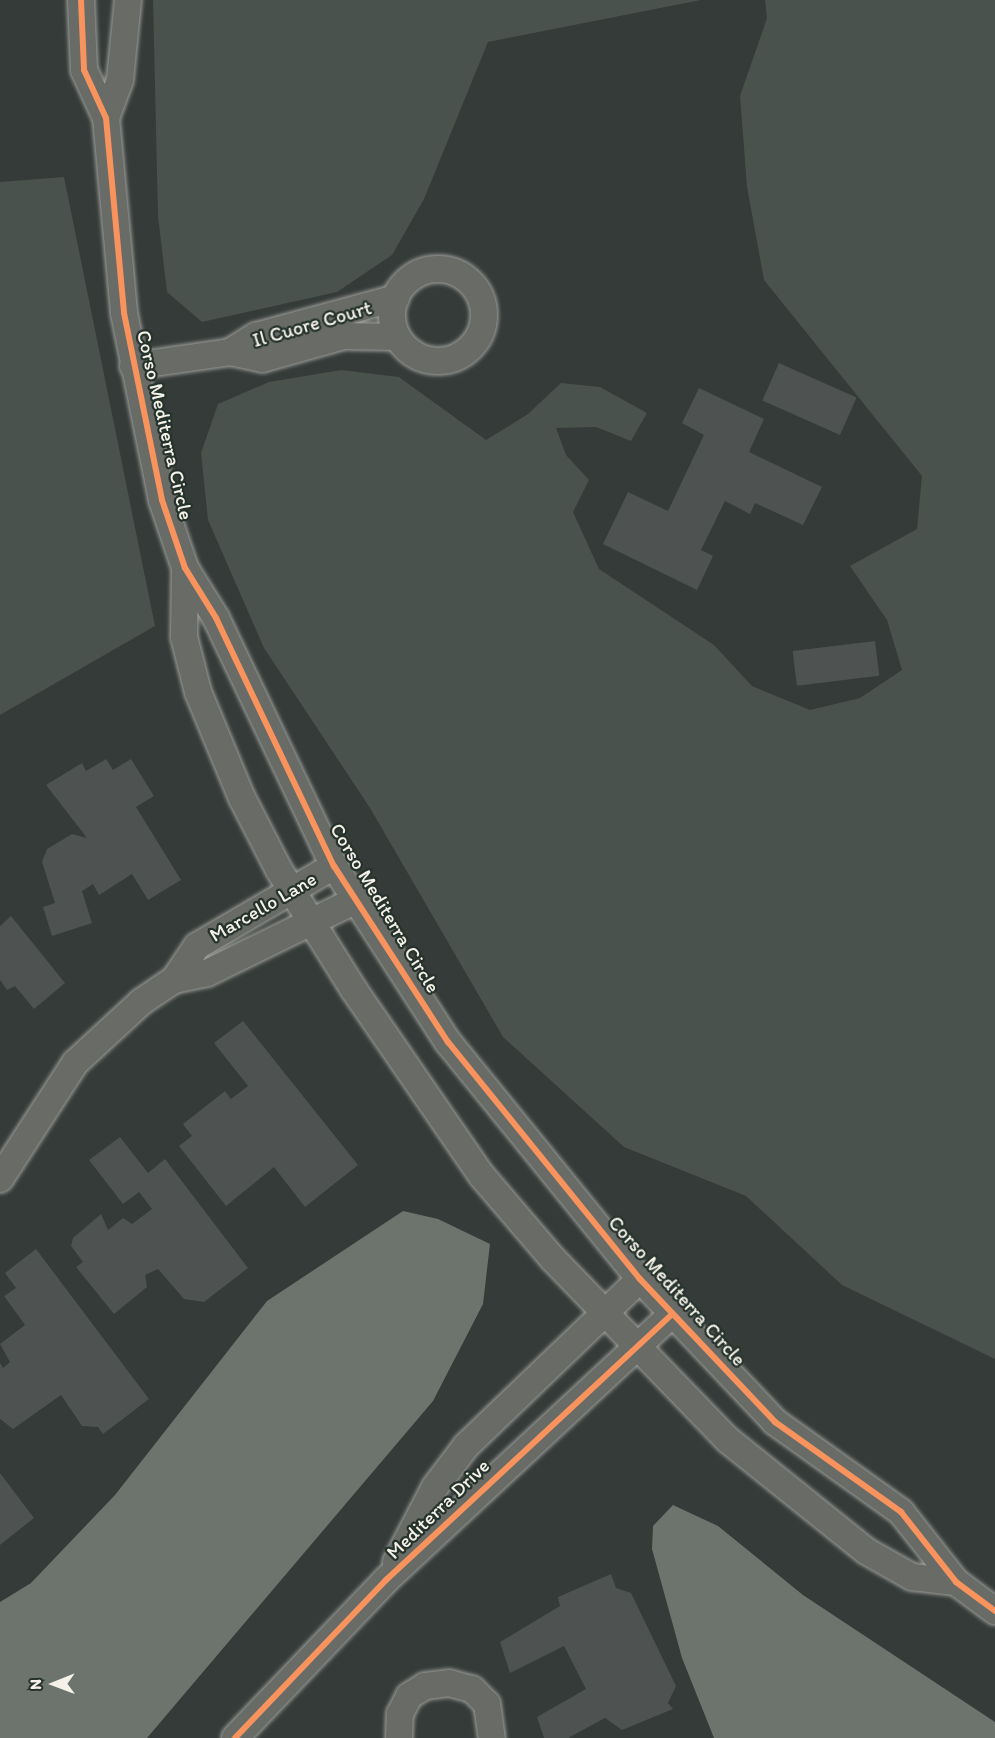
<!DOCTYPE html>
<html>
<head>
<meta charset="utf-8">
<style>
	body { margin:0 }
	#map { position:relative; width:995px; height:1738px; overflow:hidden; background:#353b38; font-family:Itim,sans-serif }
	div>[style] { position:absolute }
	.green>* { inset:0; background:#49524c }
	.water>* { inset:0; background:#6d736d }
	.building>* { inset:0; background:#4e5250; transform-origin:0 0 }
	.roads { filter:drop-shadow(0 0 2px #9c9e9b) drop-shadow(0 0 2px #9c9e9b) }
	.minor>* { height:26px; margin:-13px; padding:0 13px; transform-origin:13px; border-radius:13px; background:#686b66 }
	.minor>.ring { margin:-13px; padding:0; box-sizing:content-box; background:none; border:26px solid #686b66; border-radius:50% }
	.cycleway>* { height:6px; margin:-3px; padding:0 3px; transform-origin:3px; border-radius:3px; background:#f8935d }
	span { translate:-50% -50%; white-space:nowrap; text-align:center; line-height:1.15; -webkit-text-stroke:4.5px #26332d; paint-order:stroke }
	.street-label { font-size:20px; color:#f4f1e8 }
	.north { position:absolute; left:24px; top:1654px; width:60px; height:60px; -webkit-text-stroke:4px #26332d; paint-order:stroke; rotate:269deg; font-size:16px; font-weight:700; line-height:24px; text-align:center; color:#f4f1e8 }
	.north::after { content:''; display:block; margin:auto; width:21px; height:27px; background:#f4f1e8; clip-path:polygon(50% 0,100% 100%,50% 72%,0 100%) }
</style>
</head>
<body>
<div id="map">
	<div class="green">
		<i style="clip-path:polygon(153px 0,701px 0,488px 42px,424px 199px,392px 255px,337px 292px,202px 322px,167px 292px,158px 216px)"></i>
		<i style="clip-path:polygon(765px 0,995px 0,995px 1359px,842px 1285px,746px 1196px,624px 1147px,503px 1037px,370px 808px,264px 648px,208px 520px,201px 453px,218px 404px,269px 382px,341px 370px,399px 377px,486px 440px,528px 414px,561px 383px,600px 387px,647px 413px,631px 441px,596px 427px,556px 428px,566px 455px,589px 480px,573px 512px,599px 569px,714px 645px,752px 686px,810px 710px,860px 698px,902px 670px,887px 620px,850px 566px,917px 529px,922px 476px,764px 280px,747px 187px,740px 96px,767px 18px)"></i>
		<i style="clip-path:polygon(64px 177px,155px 626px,0 715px,0 182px)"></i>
	</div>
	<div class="water">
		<i style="clip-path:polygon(403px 1211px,438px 1219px,490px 1244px,483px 1304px,433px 1401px,147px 1738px,0 1738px,0 1602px,31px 1583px,115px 1495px,267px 1301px)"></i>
		<i style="clip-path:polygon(673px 1505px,718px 1526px,803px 1595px,995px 1722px,995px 1738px,714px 1738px,682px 1658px,652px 1549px,653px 1526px)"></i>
	</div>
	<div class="building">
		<i style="left:779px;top:363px;width:85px;height:41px;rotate:24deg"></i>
		<i style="clip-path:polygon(699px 388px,764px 419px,749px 452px,822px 487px,803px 525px,755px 503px,750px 514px,725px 501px,701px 550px,713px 556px,697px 590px,603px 544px,628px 492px,668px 511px,704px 435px,682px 423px)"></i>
		<i style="left:875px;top:641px;width:35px;height:83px;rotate:83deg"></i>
		<i style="clip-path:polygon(106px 759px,113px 770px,131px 759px,154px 796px,136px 807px,181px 880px,148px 900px,132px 874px,99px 895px,93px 884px,82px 891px,92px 923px,52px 936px,43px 907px,55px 903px,42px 862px,47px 849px,72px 834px,87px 838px,46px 785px,82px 763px,86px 771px)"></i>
		<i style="clip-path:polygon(11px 916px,65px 983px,34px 1009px,15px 986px,7px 990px,0 980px,0 926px)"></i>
		<i style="clip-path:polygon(243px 1021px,358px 1165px,305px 1207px,274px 1167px,226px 1206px,179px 1146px,192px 1136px,183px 1124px,225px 1091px,231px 1099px,248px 1086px,214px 1043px)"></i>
		<i style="clip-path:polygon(120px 1137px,148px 1173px,165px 1159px,248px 1268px,204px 1302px,184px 1299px,158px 1269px,145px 1275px,147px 1287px,114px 1314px,76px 1267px,83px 1262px,71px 1246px,73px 1238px,101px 1214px,108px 1230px,123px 1218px,132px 1224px,152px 1209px,139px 1192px,123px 1204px,89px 1160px)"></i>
		<i style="clip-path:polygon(36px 1249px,149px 1399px,103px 1434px,98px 1427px,82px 1426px,61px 1395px,13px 1429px,0 1419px,0 1363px,3px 1368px,10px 1362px,0 1344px,25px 1325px,4px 1296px,16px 1288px,5px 1273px)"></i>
		<i style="clip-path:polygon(0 1473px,34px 1518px,0 1545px)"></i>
		<i style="clip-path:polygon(611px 1574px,616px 1588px,631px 1593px,676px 1686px,668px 1703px,673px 1709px,622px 1730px,605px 1718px,568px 1738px,544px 1738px,537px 1717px,586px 1689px,564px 1646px,510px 1673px,500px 1642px,560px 1606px,558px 1597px)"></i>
	</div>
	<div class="roads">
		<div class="minor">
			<i style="left:81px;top:0;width:70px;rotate:87.5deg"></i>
			<i style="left:84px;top:70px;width:53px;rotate:65.4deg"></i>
			<i style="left:106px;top:118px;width:196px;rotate:84.7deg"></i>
			<i style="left:124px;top:313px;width:191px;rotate:78.5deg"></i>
			<i style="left:162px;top:500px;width:72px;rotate:71.3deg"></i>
			<i style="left:185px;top:568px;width:59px;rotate:58.2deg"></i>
			<i style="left:216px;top:618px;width:275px;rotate:64.6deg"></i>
			<i style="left:334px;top:866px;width:210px;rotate:57.1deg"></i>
			<i style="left:448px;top:1042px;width:305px;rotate:51deg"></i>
			<i style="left:640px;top:1279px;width:197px;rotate:46.6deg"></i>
			<i style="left:775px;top:1422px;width:155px;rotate:35.5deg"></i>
			<i style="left:901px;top:1512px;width:89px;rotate:51.8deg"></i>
			<i style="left:956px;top:1582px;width:49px;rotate:36.6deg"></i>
			<i style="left:106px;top:118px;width:40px;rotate:-69.8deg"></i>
			<i style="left:120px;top:80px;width:80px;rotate:-84.3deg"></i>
			<i class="ring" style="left:392px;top:269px;width:66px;height:66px"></i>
			<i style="left:230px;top:352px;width:31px;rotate:-32deg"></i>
			<i style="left:256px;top:336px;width:145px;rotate:-15.2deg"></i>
			<i style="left:133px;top:366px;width:98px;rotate:-8.2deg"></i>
			<i style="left:230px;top:352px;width:33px;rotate:12deg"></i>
			<i style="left:262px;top:359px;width:85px;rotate:-15.7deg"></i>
			<i style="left:344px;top:336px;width:53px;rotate:1.1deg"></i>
			<i style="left:185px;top:568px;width:69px;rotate:90.8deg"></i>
			<i style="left:184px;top:637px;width:57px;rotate:75.7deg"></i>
			<i style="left:198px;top:692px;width:115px;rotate:67.5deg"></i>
			<i style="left:242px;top:798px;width:81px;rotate:62.8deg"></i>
			<i style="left:279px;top:870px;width:142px;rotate:58deg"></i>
			<i style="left:354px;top:990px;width:226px;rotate:55.5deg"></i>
			<i style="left:482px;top:1176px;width:109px;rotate:49.5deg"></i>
			<i style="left:553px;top:1259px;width:252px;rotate:46deg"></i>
			<i style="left:728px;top:1440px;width:177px;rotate:38.8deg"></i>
			<i style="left:866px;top:1551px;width:53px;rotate:29.5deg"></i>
			<i style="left:912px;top:1577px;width:44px;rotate:6.5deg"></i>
			<i style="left:174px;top:980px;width:41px;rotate:-55.9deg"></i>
			<i style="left:197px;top:946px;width:159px;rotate:-30.3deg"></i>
			<i style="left:0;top:1179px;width:138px;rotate:-57.1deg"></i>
			<i style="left:75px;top:1063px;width:90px;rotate:-42.7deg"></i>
			<i style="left:141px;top:1002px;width:40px;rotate:-34deg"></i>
			<i style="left:174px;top:980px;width:34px;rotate:-12deg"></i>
			<i style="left:207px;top:973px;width:166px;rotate:-26.1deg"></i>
			<i style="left:396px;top:1562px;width:85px;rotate:-62.5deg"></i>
			<i style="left:435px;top:1487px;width:51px;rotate:-52.9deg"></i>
			<i style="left:466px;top:1446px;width:241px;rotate:-43.8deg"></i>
			<i style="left:235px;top:1738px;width:219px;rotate:-46.3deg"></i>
			<i style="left:386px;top:1580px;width:391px;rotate:-42.9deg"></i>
			<i style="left:399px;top:1738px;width:24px;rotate:-88deg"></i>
			<i style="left:400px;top:1714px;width:20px;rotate:-63deg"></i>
			<i style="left:409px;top:1696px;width:19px;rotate:-32deg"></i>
			<i style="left:425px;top:1686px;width:24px;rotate:-7deg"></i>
			<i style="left:449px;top:1683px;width:24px;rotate:15deg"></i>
			<i style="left:472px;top:1689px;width:21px;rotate:45deg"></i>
			<i style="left:487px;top:1704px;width:34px;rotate:82deg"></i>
		</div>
	</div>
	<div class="cycleway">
		<i style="left:81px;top:0;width:70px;rotate:87.5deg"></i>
		<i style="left:84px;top:70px;width:53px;rotate:65.4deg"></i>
		<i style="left:106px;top:118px;width:196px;rotate:84.7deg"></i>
		<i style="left:124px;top:313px;width:191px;rotate:78.5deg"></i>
		<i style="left:162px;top:500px;width:72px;rotate:71.3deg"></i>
		<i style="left:185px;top:568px;width:59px;rotate:58.2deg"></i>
		<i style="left:216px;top:618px;width:275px;rotate:64.6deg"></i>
		<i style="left:334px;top:866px;width:210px;rotate:57.1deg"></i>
		<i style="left:448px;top:1042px;width:305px;rotate:51deg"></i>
		<i style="left:640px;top:1279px;width:197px;rotate:46.6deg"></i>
		<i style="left:775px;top:1422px;width:155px;rotate:35.5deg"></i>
		<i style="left:901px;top:1512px;width:89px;rotate:51.8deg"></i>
		<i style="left:956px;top:1582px;width:49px;rotate:36.6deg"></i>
		<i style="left:235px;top:1738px;width:219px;rotate:-46.3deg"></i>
		<i style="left:386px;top:1580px;width:391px;rotate:-42.9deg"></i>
	</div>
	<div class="street-label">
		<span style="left:312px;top:324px;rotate:-16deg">Il Cuore Court</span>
		<span style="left:165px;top:425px;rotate:77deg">Corso Mediterra Circle</span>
		<span style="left:263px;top:907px;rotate:-30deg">Marcello Lane</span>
		<span style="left:385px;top:908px;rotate:59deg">Corso Mediterra Circle</span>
		<span style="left:677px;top:1291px;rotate:48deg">Corso Mediterra Circle</span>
		<span style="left:438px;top:1509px;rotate:-44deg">Mediterra Drive</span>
	</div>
	<div class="north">N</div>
</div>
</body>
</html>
